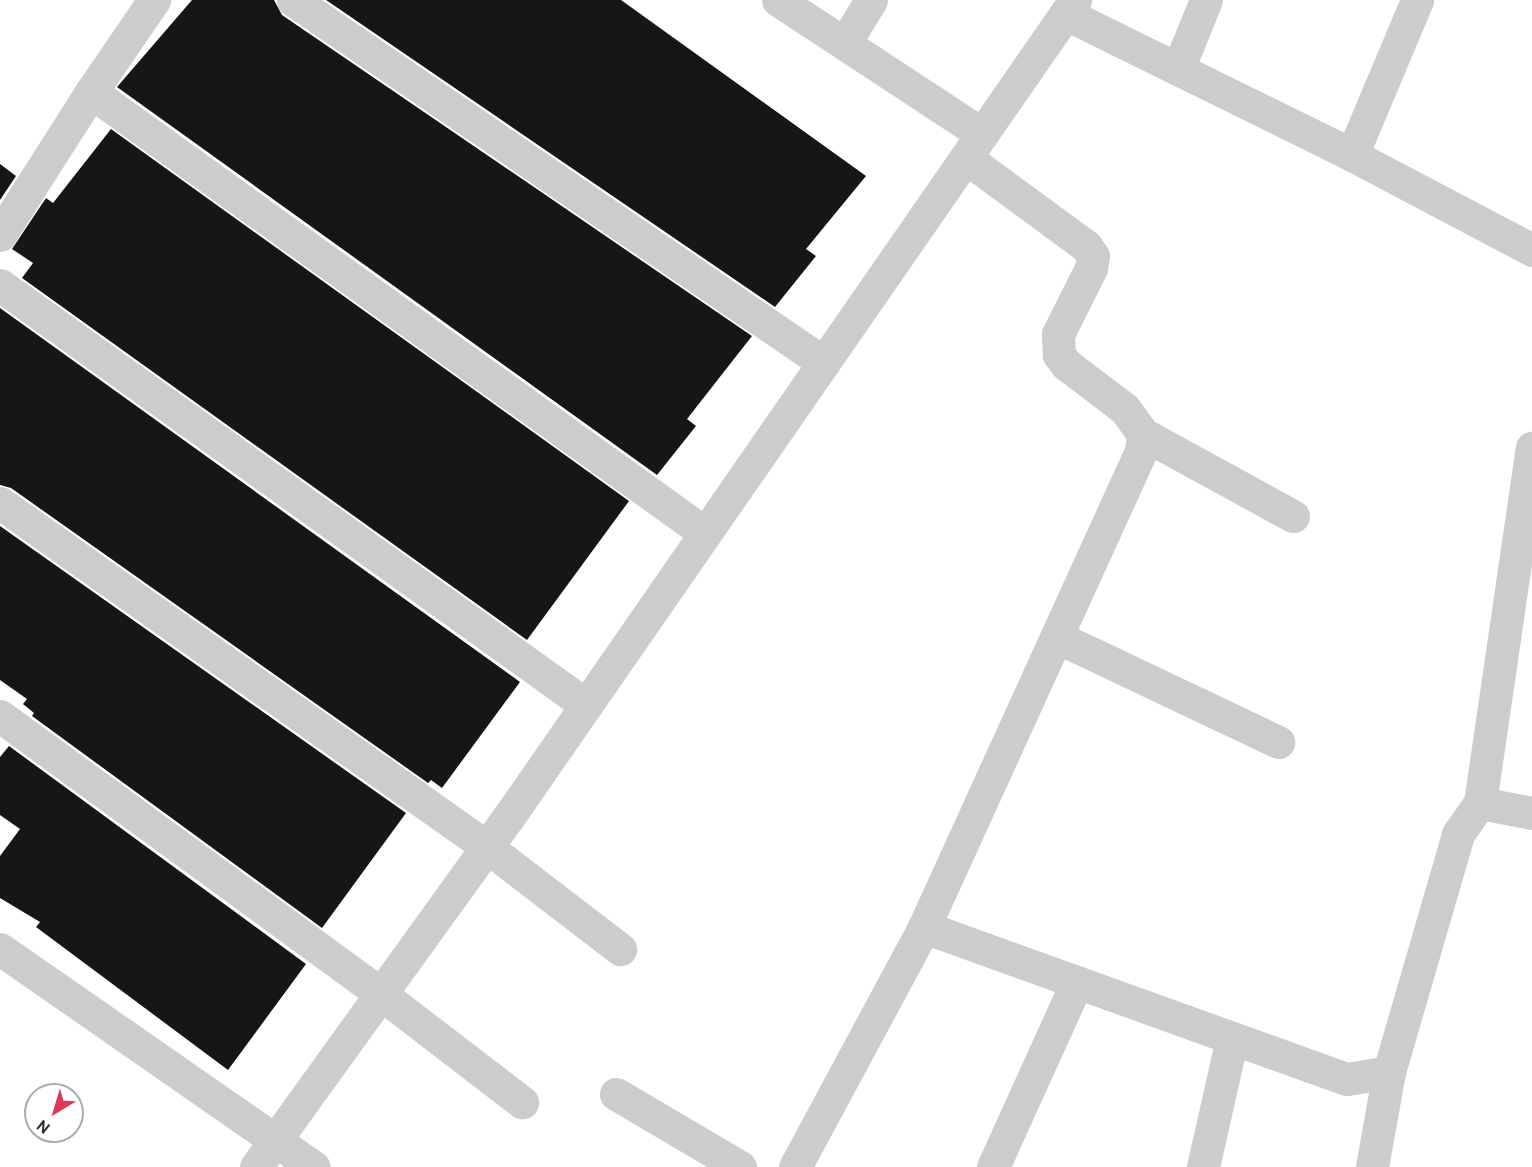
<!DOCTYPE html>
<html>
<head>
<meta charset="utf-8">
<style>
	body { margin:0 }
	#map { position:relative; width:1532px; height:1167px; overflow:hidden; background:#fff; font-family:Overpass,sans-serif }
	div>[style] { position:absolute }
	.building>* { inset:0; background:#161616 }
	.minor>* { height:33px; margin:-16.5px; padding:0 16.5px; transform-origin:16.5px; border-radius:16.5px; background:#ccc }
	span { translate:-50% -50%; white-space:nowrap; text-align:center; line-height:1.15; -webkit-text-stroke:6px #fff; paint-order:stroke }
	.north { position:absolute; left:24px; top:1083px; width:60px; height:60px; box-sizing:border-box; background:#fff; border:2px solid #acacac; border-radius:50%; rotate:218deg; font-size:16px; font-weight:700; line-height:24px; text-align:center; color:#2f2f2f }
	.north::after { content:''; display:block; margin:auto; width:21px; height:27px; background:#df3757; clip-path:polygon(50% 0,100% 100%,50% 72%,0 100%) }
</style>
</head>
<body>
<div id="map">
	<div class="building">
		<i style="clip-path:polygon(192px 0,274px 0,282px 15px,752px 336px,687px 419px,696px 426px,657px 475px,117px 87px)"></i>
		<i style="clip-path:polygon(326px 0,621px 0,866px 176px,806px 249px,816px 256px,775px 307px)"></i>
		<i style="clip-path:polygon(111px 129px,629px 501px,527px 640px,22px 278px,33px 263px,12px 249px,46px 198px,53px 203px)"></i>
		<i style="clip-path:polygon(0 164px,16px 176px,0 200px)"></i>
		<i style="clip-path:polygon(0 308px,520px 682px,442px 788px,431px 780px,428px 783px,11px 488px,0 485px)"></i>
		<i style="clip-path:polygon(0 526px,406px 813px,322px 928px,32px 716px,34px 713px,23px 704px,27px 699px,0 680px)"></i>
		<i style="clip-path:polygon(9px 746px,306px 964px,228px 1070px,36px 927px,40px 922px,0 898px,0 856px,20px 829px,0 815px,0 757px)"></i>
	</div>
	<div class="minor">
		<i style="left:293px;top:0;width:643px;rotate:34.36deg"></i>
		<i style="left:778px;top:0;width:244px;rotate:33.3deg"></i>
		<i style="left:1066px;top:14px;width:319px;rotate:26.2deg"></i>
		<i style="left:1352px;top:155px;width:204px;rotate:27.8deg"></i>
		<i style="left:845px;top:43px;width:50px;rotate:-58.8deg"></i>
		<i style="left:1178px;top:69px;width:74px;rotate:-67.9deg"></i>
		<i style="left:91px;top:92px;width:112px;rotate:-55.6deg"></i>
		<i style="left:1352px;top:155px;width:168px;rotate:-67.2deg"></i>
		<i style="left:0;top:235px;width:169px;rotate:-57.5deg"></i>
		<i style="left:91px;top:92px;width:756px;rotate:35.69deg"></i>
		<i style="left:0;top:285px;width:721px;rotate:35.63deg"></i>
		<i style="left:1143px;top:434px;width:171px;rotate:28.7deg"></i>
		<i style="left:0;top:503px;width:596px;rotate:35.24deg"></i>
		<i style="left:487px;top:847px;width:168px;rotate:37.5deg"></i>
		<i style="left:1057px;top:637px;width:245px;rotate:25.4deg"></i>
		<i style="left:0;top:716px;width:472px;rotate:36.1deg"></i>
		<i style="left:381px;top:994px;width:178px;rotate:37.5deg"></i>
		<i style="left:1480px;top:803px;width:359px;rotate:-81.7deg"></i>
		<i style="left:924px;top:927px;width:523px;rotate:-65.49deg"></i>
		<i style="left:1141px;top:451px;width:17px;rotate:-83deg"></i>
		<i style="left:1143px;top:434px;width:31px;rotate:-126deg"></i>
		<i style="left:1125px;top:409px;width:73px;rotate:-142.8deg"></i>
		<i style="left:1067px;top:365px;width:13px;rotate:-129deg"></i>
		<i style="left:1059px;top:355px;width:21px;rotate:-93deg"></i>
		<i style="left:1058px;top:334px;width:74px;rotate:-63.4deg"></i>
		<i style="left:1091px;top:268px;width:12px;rotate:-81deg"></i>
		<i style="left:1093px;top:256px;width:12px;rotate:-125deg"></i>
		<i style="left:1086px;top:246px;width:149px;rotate:-143.7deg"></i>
		<i style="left:0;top:949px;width:382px;rotate:34.8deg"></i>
		<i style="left:616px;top:1094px;width:144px;rotate:30.5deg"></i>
		<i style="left:256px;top:1167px;width:434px;rotate:-54.2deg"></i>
		<i style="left:510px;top:815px;width:992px;rotate:-55.27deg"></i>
		<i style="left:795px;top:1167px;width:272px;rotate:-61.7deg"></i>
		<i style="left:924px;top:927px;width:449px;rotate:19.8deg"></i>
		<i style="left:1347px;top:1079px;width:43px;rotate:-9.5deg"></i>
		<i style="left:1389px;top:1072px;width:248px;rotate:-73.8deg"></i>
		<i style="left:1458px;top:834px;width:38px;rotate:-55deg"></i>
		<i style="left:1480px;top:803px;width:53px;rotate:10.9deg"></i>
		<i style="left:993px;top:1167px;width:203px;rotate:-65.6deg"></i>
		<i style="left:1203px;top:1167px;width:132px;rotate:-77.3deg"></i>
		<i style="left:1372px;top:1167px;width:97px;rotate:-79.9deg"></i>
	</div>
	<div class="north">N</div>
</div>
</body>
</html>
